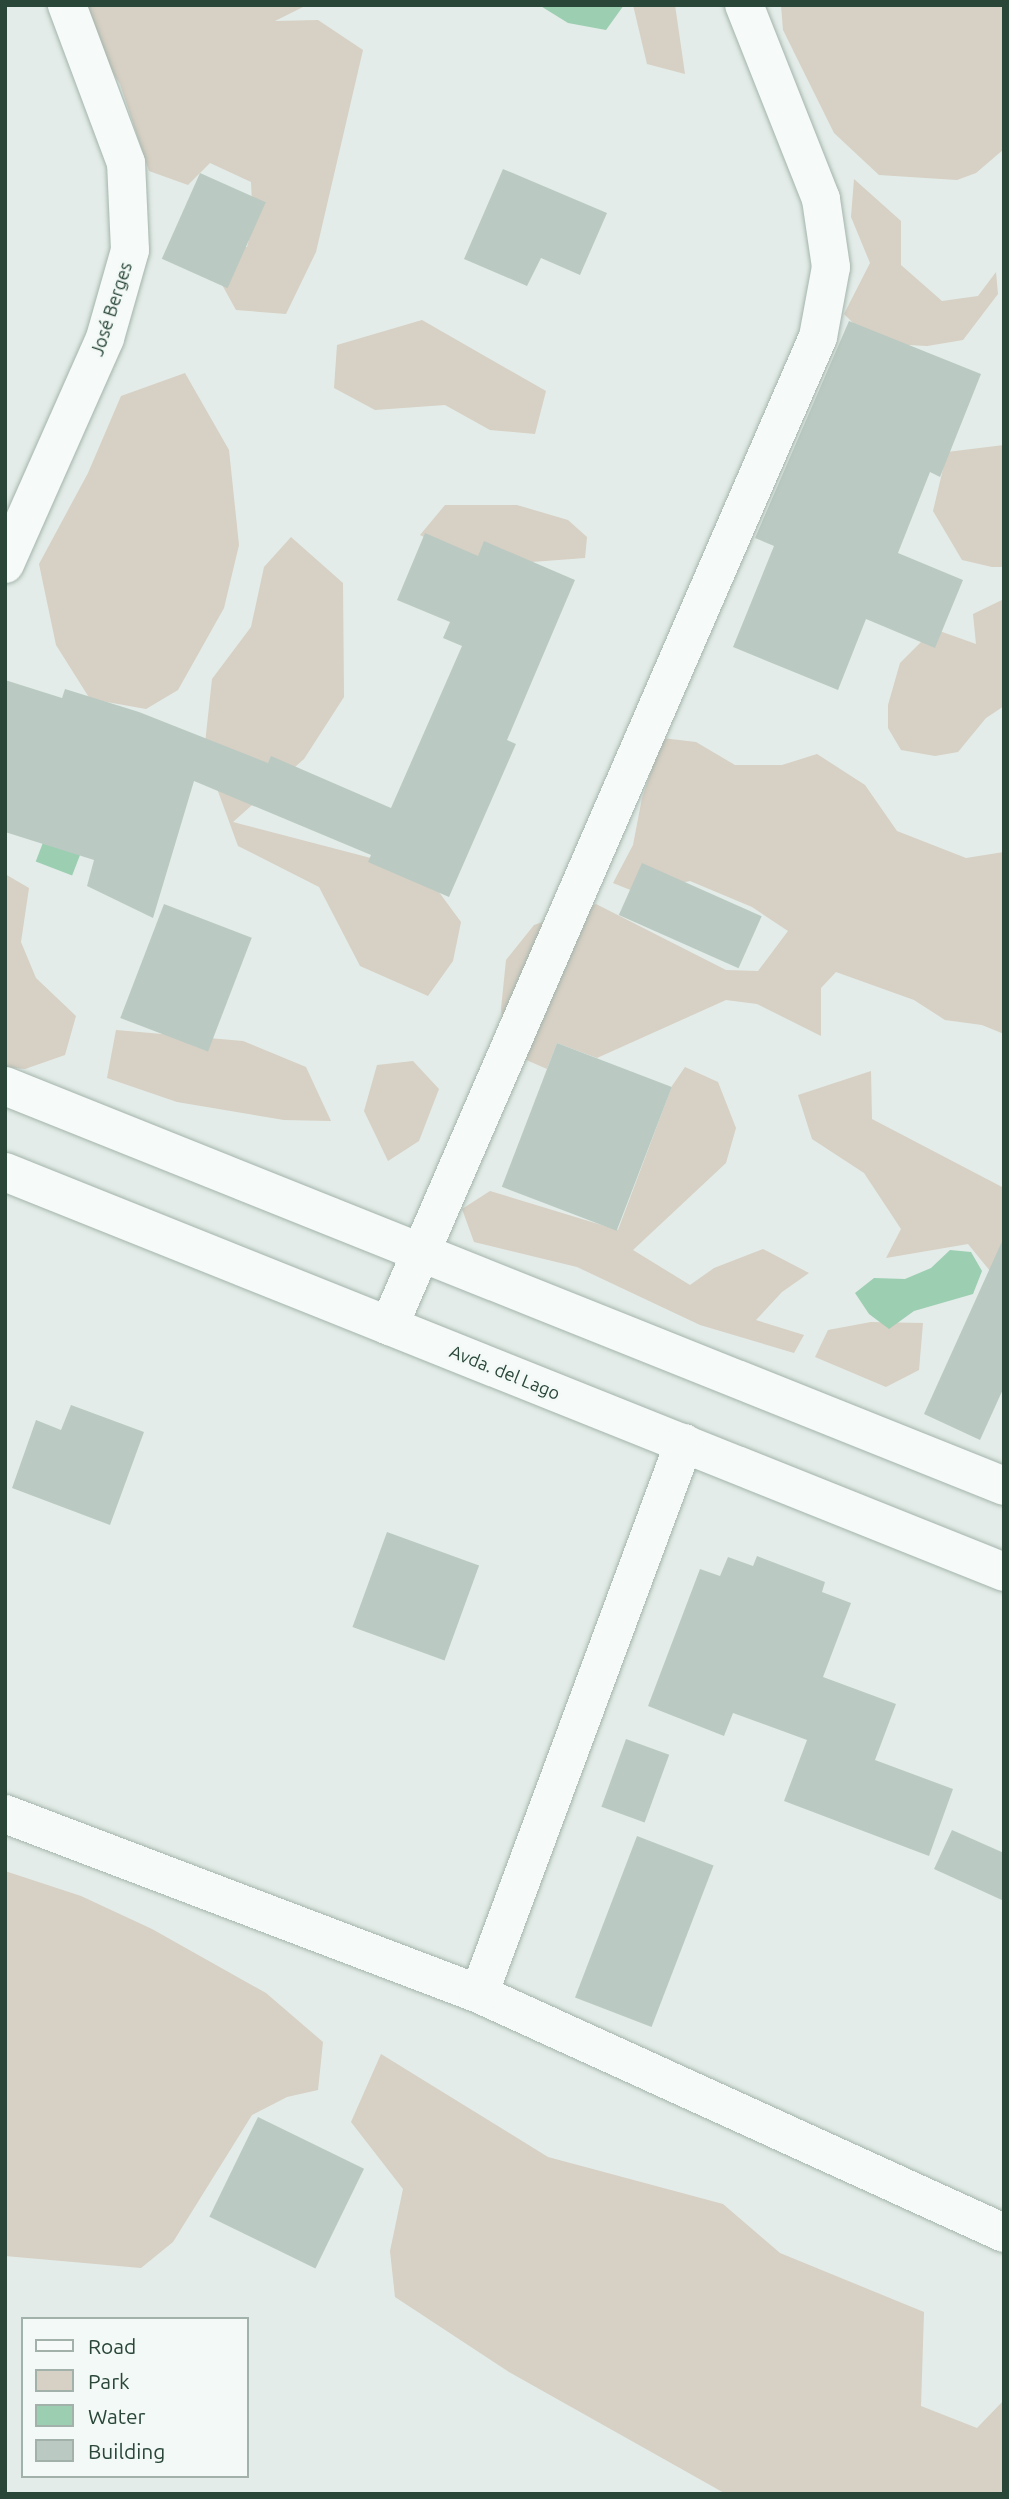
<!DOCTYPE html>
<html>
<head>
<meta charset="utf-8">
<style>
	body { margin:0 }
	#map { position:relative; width:1009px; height:2499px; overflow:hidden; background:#e3ece8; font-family:Ubuntu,sans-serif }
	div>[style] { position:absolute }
	.green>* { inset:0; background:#d7d0c4 }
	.water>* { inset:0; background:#9cceb1; transform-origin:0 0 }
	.building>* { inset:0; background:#bacac2; transform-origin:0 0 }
	.roads { filter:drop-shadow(0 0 2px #a4b4ac) drop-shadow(0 0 2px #a4b4ac) }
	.minor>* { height:38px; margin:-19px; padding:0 19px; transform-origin:19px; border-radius:19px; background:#f6faf8 }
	span { translate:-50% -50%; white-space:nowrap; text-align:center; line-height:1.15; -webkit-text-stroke:5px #f3f9f6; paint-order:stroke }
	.street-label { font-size:18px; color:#294639 }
	.frame { position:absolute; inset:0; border:7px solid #294639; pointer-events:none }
	.legend { position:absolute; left:21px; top:2317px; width:228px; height:161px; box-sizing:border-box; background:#f3f9f6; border:2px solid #a2b1aa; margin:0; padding:9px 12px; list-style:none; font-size:21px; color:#294639 }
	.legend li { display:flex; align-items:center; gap:14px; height:35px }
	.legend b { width:35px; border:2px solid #a2b1aa }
</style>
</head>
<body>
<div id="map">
	<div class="green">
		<i style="clip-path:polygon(70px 5px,307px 5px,275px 21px,318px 20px,363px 50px,316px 252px,286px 314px,236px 310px,204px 252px,219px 241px,247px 247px,253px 224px,251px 182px,210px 163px,188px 185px,149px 171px,120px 84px)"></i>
		<i style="clip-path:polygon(633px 5px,675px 5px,685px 74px,647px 64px)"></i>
		<i style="clip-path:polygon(781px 5px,1004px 5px,1004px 149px,976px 173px,957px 180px,879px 175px,834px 133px,783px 30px)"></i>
		<i style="clip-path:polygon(854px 179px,901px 221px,901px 265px,942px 301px,978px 296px,996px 272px,998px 294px,963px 340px,927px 346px,873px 343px,844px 314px,870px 263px,851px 217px)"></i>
		<i style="clip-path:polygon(422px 320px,546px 391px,535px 434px,490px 430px,445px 405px,375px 410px,334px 388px,337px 345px)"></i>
		<i style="clip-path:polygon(185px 373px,229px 450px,239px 545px,224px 608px,178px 690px,146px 709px,90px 699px,56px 645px,39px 564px,88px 473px,121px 396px)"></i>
		<i style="clip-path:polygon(1004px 445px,1004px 567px,992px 567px,962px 560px,933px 511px,947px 452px)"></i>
		<i style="clip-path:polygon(445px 505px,517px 505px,568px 520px,587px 537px,585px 558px,518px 563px,456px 553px,420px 535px)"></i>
		<i style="clip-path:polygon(291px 537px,343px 583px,344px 697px,304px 759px,233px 822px,390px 863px,433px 884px,461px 922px,453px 961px,428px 996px,360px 966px,319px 887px,238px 846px,204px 753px,212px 679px,251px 627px,264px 567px)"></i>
		<i style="clip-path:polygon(1004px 599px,1004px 706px,986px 718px,958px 752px,935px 756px,901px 750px,888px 728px,888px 705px,900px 663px,934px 629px,976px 644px,973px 614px)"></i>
		<i style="clip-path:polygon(662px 738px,696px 742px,735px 765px,782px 765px,817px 754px,865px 785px,897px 831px,966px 858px,1004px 852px,1004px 1034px,982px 1025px,945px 1020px,914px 1000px,836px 972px,821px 988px,821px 1036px,757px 1004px,726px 1000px,597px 1058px,557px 1043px,547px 1069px,506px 1051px,501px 1009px,506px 960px,534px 925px,596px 904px,726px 970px,758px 971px,788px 931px,752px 907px,690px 881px,638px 893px,613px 883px,633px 845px,642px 798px)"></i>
		<i style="clip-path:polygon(5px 874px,29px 888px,21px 942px,36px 978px,76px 1016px,65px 1055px,25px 1069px,5px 1067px)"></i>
		<i style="clip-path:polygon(116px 1030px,243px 1041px,306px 1067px,331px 1121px,284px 1120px,177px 1102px,107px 1078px)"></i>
		<i style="clip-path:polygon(413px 1061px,439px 1089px,419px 1141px,388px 1161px,364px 1111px,377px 1065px)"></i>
		<i style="clip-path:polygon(685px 1067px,718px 1082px,736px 1128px,726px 1163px,633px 1250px,690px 1285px,714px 1268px,763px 1249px,809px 1273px,782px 1292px,756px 1320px,804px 1335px,794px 1353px,700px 1325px,577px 1267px,474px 1242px,462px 1209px,490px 1191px,618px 1230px,672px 1086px)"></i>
		<i style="clip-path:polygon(871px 1071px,872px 1119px,1004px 1188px,1004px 1288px,968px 1244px,886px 1258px,901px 1229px,864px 1173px,812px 1139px,798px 1095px)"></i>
		<i style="clip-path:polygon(871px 1322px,923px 1323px,919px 1370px,886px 1387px,815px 1357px,828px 1330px)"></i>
		<i style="clip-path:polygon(5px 1871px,81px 1896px,152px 1929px,266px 1993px,323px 2042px,318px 2090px,287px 2097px,252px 2115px,173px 2242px,141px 2268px,5px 2256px)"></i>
		<i style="clip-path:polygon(381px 2054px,548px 2157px,723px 2204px,780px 2253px,924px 2312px,921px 2406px,977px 2428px,1004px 2400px,1004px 2494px,726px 2494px,509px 2372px,395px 2297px,390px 2251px,403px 2189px,351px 2122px)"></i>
	</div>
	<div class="water">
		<i style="clip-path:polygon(539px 5px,624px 5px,606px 30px,568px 23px)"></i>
		<i style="left:54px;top:814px;width:39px;height:51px;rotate:21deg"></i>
		<i style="clip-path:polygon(950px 1250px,971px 1252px,982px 1271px,973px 1294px,914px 1311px,889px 1329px,869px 1314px,855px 1293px,874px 1278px,905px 1279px,931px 1268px)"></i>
	</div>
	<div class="building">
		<i style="clip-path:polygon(503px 169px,607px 213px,580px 275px,541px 258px,527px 286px,464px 259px)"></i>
		<i style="left:200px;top:173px;width:72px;height:94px;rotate:24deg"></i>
		<i style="clip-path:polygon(849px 321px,981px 374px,940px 477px,930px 472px,898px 553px,963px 580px,935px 648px,866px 619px,838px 690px,733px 647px,774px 546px,755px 538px)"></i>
		<i style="clip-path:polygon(425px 533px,478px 556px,484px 541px,575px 580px,507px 740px,516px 744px,449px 897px,368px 862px,371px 855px,194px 781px,153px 918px,87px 886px,94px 860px,5px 832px,5px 680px,62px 698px,65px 689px,139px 712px,268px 763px,271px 756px,391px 808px,462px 646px,443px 638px,450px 622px,397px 600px)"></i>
		<i style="left:642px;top:863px;width:131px;height:57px;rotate:24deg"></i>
		<i style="left:164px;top:904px;width:94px;height:122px;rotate:21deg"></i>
		<i style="left:557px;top:1043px;width:123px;height:154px;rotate:21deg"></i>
		<i style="clip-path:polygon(1004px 1237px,1004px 1387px,980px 1440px,924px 1414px)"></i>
		<i style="clip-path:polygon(71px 1405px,144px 1432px,110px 1525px,12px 1488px,36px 1420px,61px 1430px)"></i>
		<i style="left:387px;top:1532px;width:98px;height:101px;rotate:20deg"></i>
		<i style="clip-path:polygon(757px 1556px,825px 1582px,822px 1592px,851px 1603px,823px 1677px,896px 1704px,875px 1760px,953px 1789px,929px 1856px,784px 1801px,807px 1740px,733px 1713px,724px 1736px,648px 1706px,700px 1569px,720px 1576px,728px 1557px,753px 1566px)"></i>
		<i style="left:626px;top:1739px;width:46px;height:72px;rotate:20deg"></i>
		<i style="clip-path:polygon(952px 1830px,1004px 1853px,1004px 1901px,934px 1869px)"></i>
		<i style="left:637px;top:1836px;width:82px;height:173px;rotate:21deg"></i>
		<i style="left:258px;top:2117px;width:118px;height:111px;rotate:26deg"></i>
	</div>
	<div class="roads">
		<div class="minor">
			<i style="left:5px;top:564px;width:247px;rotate:-66.1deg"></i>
			<i style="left:105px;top:338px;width:91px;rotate:-74.1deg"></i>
			<i style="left:130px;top:250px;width:87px;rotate:-92.6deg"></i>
			<i style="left:126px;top:163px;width:169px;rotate:-110.5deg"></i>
			<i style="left:5px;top:1086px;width:1076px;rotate:21.82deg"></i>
			<i style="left:5px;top:1172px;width:1076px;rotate:21.82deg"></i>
			<i style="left:389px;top:1326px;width:1078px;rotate:-66.55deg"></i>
			<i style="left:818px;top:337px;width:71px;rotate:-79.5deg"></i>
			<i style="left:831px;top:267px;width:69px;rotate:-98.4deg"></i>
			<i style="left:821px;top:199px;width:209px;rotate:-111.6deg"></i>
			<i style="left:5px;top:1814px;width:507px;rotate:20.79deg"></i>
			<i style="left:479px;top:1994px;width:577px;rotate:24.48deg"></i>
			<i style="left:479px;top:1994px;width:588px;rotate:-69.59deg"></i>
		</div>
	</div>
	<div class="street-label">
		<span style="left:111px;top:309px;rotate:-72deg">José Berges</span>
		<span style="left:505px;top:1372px;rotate:22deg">Avda. del Lago</span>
	</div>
	<div class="frame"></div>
	<ul class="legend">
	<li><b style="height:9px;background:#f6faf8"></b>Road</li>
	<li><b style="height:19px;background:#d7d0c4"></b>Park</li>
	<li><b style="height:19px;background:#9cceb1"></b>Water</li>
	<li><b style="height:19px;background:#bacac2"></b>Building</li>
	</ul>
</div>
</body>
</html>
